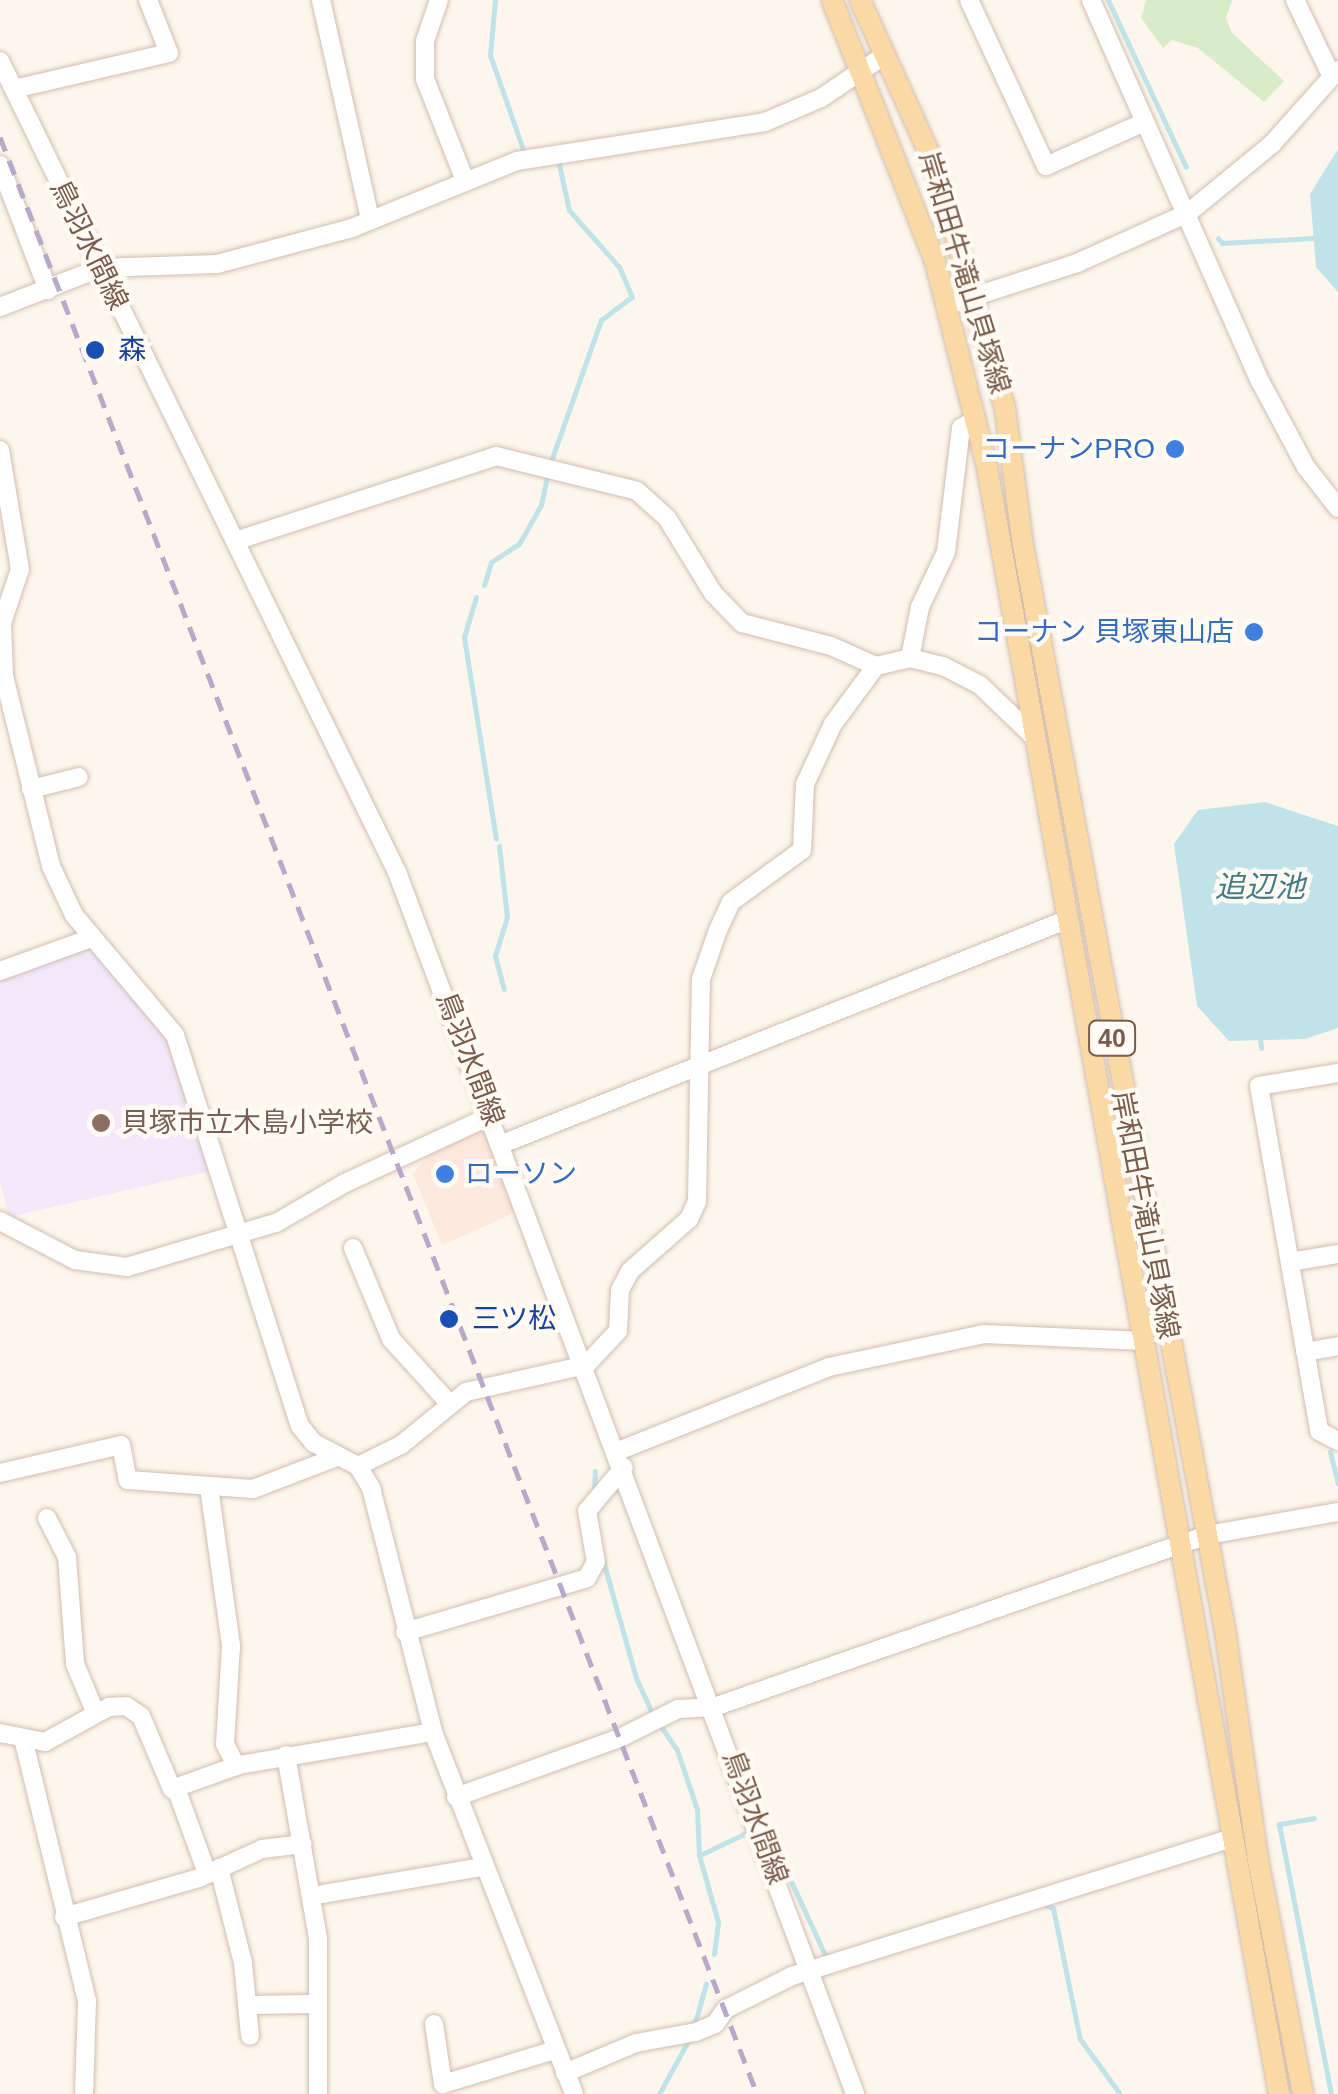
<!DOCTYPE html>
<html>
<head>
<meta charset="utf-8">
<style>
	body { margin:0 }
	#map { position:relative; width:1338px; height:2094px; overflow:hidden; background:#fdf6ec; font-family:Arial,"Noto Sans JP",sans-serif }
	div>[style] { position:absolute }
	.commercial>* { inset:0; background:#fde8e0 }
	.education>* { inset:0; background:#f3e8fa }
	.green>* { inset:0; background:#d8ecc9 }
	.water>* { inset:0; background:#bfe3e8 }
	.stream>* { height:5px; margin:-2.5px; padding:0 2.5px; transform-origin:2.5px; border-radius:2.5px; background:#bfe3e8 }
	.roads { filter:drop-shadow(0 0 2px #d1beb0) drop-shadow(0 0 2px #d1beb0) }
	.minor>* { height:18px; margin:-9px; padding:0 9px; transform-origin:9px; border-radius:9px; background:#fff }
	.major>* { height:20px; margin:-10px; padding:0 10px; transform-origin:10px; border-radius:10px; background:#fbd9a5 }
	.rail>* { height:5px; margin-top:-2.5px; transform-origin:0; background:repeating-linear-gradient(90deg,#b9a8c9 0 15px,transparent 0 25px) }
	.dots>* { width:28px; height:28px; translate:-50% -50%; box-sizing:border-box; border:5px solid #fffaf3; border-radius:50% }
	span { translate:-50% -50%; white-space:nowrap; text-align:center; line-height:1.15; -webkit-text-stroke:9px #fffaf3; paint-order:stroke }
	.shield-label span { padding:2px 8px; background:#fffaf3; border:2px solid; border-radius:8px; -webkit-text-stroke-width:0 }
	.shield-label { font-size:25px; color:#7a5c4d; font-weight:700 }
	.street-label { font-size:28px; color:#7a5c4d }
	.transit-label { font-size:28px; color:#164399 }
	.left { translate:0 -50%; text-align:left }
	.shop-label { font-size:28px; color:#366cbe }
	.right { translate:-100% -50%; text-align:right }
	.education-label { font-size:28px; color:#785e54 }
	.water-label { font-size:30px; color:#437c86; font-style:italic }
</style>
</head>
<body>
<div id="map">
	<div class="commercial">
		<i style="clip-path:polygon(479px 1127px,488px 1130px,519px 1211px,442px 1245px,413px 1174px,435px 1146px)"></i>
	</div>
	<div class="education">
		<i style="clip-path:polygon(91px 938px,175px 1035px,211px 1171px,9px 1217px,0 1181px,0 971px)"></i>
	</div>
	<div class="green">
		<i style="clip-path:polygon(1146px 0,1232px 0,1226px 18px,1232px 33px,1284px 81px,1264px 102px,1198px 48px,1172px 40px,1163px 48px,1141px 18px)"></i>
	</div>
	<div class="water">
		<i style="clip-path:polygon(1338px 149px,1338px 292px,1316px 267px,1310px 194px)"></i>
		<i style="clip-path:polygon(1265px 802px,1338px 826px,1338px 1028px,1305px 1039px,1229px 1041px,1197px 1006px,1174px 844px,1198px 810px)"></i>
	</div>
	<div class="stream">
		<i style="left:495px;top:0;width:55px;rotate:95.2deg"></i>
		<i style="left:490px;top:55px;width:103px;rotate:70.7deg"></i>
		<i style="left:1108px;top:0;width:184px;rotate:65deg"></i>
		<i style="left:1218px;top:238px;width:6px;rotate:51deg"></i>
		<i style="left:1222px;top:243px;width:91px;rotate:-3.1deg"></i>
		<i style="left:551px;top:461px;width:150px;rotate:-70.5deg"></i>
		<i style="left:601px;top:320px;width:39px;rotate:-37deg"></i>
		<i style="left:632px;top:297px;width:33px;rotate:-113deg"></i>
		<i style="left:619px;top:267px;width:76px;rotate:-131.3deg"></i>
		<i style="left:569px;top:210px;width:51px;rotate:-102.4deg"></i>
		<i style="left:484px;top:585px;width:24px;rotate:-73deg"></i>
		<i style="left:491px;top:562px;width:33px;rotate:-33deg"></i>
		<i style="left:519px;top:544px;width:45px;rotate:-60.6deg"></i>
		<i style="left:541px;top:505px;width:33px;rotate:-78deg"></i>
		<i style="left:476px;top:597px;width:42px;rotate:106.7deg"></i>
		<i style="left:464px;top:637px;width:204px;rotate:81deg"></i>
		<i style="left:499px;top:846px;width:71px;rotate:83.6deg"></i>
		<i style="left:507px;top:917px;width:41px;rotate:107.1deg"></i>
		<i style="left:495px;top:956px;width:34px;rotate:75deg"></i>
		<i style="left:1260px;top:1038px;width:10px;rotate:84deg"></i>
		<i style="left:1330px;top:1452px;width:32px;rotate:76deg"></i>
		<i style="left:594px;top:1494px;width:23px;rotate:-88deg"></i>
		<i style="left:602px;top:1557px;width:126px;rotate:74.3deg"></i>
		<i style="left:636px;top:1678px;width:41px;rotate:65.3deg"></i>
		<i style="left:660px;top:1725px;width:30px;rotate:56deg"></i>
		<i style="left:677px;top:1750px;width:62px;rotate:71.3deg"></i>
		<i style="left:697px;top:1809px;width:46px;rotate:87.5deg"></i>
		<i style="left:699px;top:1855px;width:70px;rotate:74.2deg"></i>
		<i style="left:718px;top:1922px;width:32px;rotate:97deg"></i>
		<i style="left:1314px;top:1818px;width:36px;rotate:170deg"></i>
		<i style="left:1279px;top:1824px;width:275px;rotate:79.1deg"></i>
		<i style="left:700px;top:1855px;width:51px;rotate:-25.6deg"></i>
		<i style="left:779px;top:1855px;width:110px;rotate:65.3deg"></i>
		<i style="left:1045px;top:1905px;width:9px;rotate:21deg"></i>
		<i style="left:1053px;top:1908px;width:134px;rotate:78.4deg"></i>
		<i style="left:1080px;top:2039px;width:68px;rotate:54deg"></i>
		<i style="left:694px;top:2026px;width:44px;rotate:-74.1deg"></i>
		<i style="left:659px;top:2094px;width:60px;rotate:-61.3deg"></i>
	</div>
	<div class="roads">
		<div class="minor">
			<i style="left:321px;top:0;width:225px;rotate:77.4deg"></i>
			<i style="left:439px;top:0;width:43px;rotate:108.9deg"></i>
			<i style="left:425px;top:41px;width:38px;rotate:90deg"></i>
			<i style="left:425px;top:79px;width:106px;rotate:68.5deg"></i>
			<i style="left:969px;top:0;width:183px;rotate:65.1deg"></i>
			<i style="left:1046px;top:166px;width:108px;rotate:-24deg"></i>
			<i style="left:1091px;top:0;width:417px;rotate:66.1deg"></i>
			<i style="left:1260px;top:381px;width:98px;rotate:61.9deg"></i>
			<i style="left:1306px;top:467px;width:52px;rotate:52deg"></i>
			<i style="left:1295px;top:0;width:85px;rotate:64.3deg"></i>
			<i style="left:0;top:61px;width:903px;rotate:63.92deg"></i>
			<i style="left:397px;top:872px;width:1305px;rotate:69.45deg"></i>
			<i style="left:14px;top:89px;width:159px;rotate:-13.1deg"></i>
			<i style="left:169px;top:53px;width:57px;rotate:-111.6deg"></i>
			<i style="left:0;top:165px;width:134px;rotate:69deg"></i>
			<i style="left:948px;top:305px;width:136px;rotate:-18deg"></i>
			<i style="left:1077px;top:263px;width:122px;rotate:-24.2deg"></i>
			<i style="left:1188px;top:213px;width:109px;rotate:-39.4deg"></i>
			<i style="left:1272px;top:144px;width:99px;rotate:-48.3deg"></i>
			<i style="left:0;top:307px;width:107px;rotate:-21.3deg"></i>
			<i style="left:100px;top:268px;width:117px;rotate:-2deg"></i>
			<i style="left:217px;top:264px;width:140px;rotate:-14.9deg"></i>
			<i style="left:352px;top:228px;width:178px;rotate:-22.1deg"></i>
			<i style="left:517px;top:161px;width:251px;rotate:-8.9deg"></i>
			<i style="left:765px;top:122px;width:61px;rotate:-23.2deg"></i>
			<i style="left:821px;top:98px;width:77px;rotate:-33.9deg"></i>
			<i style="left:0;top:450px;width:121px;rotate:80.5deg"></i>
			<i style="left:20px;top:569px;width:57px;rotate:108.4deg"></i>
			<i style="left:2px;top:623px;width:53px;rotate:87.8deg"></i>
			<i style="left:4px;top:676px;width:196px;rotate:76.1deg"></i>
			<i style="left:51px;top:866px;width:54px;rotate:64.9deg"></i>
			<i style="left:74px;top:915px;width:157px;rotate:49.9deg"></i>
			<i style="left:175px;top:1035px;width:410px;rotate:72.3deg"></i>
			<i style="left:300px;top:1426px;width:22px;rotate:51deg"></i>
			<i style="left:314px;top:1443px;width:50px;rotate:27.6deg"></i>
			<i style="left:358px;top:1466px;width:26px;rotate:59deg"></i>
			<i style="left:371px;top:1488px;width:252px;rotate:75.7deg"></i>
			<i style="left:433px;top:1732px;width:388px;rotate:68.7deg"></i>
			<i style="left:235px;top:541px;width:274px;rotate:-18deg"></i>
			<i style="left:496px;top:456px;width:145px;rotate:13.9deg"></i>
			<i style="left:637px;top:491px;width:40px;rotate:42deg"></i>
			<i style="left:667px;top:518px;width:88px;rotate:58.5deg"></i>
			<i style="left:713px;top:593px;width:42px;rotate:46deg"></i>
			<i style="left:742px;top:623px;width:92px;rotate:14.5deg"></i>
			<i style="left:831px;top:646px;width:49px;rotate:24deg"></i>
			<i style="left:876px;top:666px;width:35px;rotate:-13deg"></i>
			<i style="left:910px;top:658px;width:34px;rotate:14deg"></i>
			<i style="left:943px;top:666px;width:42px;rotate:27.2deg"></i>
			<i style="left:980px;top:685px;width:75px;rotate:43.9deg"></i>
			<i style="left:910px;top:658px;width:52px;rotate:-78.9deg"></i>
			<i style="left:920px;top:607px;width:61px;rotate:-64.7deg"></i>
			<i style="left:946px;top:552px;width:125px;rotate:-83.1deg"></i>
			<i style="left:961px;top:428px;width:17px;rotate:-31deg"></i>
			<i style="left:31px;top:789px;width:49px;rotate:-14deg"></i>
			<i style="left:0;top:971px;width:97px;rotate:-19.9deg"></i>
			<i style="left:1338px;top:1073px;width:80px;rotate:170.7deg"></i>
			<i style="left:1259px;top:1086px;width:350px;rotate:80.1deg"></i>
			<i style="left:1319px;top:1431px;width:21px;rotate:28deg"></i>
			<i style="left:502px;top:1144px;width:607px;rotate:-21.66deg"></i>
			<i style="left:0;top:1221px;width:85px;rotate:27.5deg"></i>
			<i style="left:75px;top:1260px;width:52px;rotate:7.7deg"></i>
			<i style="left:127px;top:1267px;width:155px;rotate:-16.5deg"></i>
			<i style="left:276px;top:1223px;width:80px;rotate:-30.1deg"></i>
			<i style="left:345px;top:1183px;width:162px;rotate:-24.8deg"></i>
			<i style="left:353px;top:1248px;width:99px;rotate:67.3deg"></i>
			<i style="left:391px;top:1339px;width:88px;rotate:47.8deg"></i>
			<i style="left:1290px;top:1262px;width:49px;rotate:-9.5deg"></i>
			<i style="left:1305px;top:1352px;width:34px;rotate:-10deg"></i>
			<i style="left:618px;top:1451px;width:227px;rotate:-21.7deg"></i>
			<i style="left:829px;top:1367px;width:158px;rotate:-12deg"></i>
			<i style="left:984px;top:1334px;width:160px;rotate:2.5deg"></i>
			<i style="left:358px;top:1466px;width:48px;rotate:-26deg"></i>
			<i style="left:401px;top:1445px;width:84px;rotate:-39.2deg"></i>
			<i style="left:466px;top:1392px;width:123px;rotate:-12.7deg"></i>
			<i style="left:586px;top:1365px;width:47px;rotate:-46.7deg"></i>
			<i style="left:618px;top:1331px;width:41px;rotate:-87.2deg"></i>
			<i style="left:620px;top:1290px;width:21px;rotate:-62deg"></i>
			<i style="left:630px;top:1271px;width:79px;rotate:-41.4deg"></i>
			<i style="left:689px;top:1219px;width:19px;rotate:-65deg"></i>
			<i style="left:697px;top:1202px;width:223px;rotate:-89deg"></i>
			<i style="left:701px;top:979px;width:52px;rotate:-70.9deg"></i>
			<i style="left:718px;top:930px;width:31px;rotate:-65deg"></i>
			<i style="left:731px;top:902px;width:88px;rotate:-36.2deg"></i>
			<i style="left:802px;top:850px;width:66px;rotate:-87.4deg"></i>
			<i style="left:805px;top:784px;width:66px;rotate:-65deg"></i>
			<i style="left:833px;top:724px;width:72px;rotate:-53.4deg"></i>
			<i style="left:0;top:1473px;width:124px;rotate:-13deg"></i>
			<i style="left:121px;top:1445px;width:36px;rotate:79deg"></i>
			<i style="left:128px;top:1480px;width:125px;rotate:4.1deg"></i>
			<i style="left:253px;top:1489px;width:90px;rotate:-20.9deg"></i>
			<i style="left:209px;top:1487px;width:161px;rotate:82.1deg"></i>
			<i style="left:231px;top:1646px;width:98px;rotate:93.5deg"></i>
			<i style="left:225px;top:1744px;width:25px;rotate:63deg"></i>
			<i style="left:47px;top:1518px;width:44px;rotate:62.9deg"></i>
			<i style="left:67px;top:1557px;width:107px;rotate:85.7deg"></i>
			<i style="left:75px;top:1664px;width:54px;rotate:67.2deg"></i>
			<i style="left:405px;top:1632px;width:190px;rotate:-16.5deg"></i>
			<i style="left:587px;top:1578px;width:18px;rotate:-61deg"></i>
			<i style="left:596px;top:1562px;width:52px;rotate:-100deg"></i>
			<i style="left:587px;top:1511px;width:57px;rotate:-49.9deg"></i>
			<i style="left:0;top:1733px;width:46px;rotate:11.3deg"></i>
			<i style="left:45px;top:1742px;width:73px;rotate:-28.7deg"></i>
			<i style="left:109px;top:1707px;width:17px;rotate:-3deg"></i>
			<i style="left:126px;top:1706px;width:18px;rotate:34deg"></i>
			<i style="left:141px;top:1716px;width:79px;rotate:67deg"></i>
			<i style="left:172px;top:1789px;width:71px;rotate:-19.7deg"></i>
			<i style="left:239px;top:1765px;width:197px;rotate:-9.7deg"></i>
			<i style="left:23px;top:1738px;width:271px;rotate:76.3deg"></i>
			<i style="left:87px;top:2001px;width:93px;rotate:91.8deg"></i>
			<i style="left:286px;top:1755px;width:186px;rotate:80.1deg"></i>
			<i style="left:318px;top:1938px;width:156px;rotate:90deg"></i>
			<i style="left:176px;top:1788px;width:90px;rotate:70deg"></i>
			<i style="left:456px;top:1797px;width:174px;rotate:-19.8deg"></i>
			<i style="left:620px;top:1738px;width:65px;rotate:-26.6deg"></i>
			<i style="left:678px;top:1709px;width:36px;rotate:-3deg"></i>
			<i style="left:714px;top:1707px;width:522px;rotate:-19.23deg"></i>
			<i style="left:1207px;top:1535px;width:133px;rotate:-10deg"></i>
			<i style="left:219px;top:1868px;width:98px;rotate:75.8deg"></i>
			<i style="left:243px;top:1963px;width:73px;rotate:84.5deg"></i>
			<i style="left:311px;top:1896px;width:174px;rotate:-9.6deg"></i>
			<i style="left:64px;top:1917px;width:141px;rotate:-16.1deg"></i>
			<i style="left:199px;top:1878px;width:69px;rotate:-24.7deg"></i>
			<i style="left:262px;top:1849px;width:41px;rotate:-7deg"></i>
			<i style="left:247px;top:2005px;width:67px;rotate:-0.9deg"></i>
			<i style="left:434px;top:2024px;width:61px;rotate:81.5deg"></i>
			<i style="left:443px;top:2084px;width:117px;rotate:-16.9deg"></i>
			<i style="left:565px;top:2073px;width:77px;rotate:-22.9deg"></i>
			<i style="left:636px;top:2043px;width:61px;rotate:-10.4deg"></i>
			<i style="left:696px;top:2032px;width:21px;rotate:-23deg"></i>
			<i style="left:715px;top:2024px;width:19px;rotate:-54deg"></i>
			<i style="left:726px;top:2009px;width:74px;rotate:-26.6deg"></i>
			<i style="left:792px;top:1976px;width:461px;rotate:-17.4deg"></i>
		</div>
		<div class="major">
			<i style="left:832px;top:0;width:281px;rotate:68.5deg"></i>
			<i style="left:935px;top:261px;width:207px;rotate:75.8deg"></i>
			<i style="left:986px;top:462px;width:1658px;rotate:79.82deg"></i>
			<i style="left:860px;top:0;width:178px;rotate:65.7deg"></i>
			<i style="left:933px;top:162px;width:257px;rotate:73.7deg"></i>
			<i style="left:1005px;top:409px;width:137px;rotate:82.5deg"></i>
			<i style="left:1023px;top:545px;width:1105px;rotate:79.46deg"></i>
			<i style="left:1225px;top:1631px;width:231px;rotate:81.8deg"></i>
			<i style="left:1258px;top:1860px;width:238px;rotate:79.1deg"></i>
		</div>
	</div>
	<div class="rail">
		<i style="left:0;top:137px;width:2098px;rotate:68.85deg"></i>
	</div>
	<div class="dots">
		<i style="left:95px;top:350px;background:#1a4fb4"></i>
		<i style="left:1175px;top:449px;background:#3f7fe0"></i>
		<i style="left:1254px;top:632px;background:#3f7fe0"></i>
		<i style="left:101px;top:1123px;background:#8d6e63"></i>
		<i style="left:445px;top:1174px;background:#3f7fe0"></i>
		<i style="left:449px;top:1319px;background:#1a4fb4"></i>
	</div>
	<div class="shield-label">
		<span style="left:1112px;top:1038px">40</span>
	</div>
	<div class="street-label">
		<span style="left:89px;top:245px;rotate:64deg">鳥羽水間線</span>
		<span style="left:964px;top:273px;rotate:73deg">岸和田牛滝山貝塚線</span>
		<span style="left:470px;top:1059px;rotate:69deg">鳥羽水間線</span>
		<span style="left:1145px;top:1215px;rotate:79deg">岸和田牛滝山貝塚線</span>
		<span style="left:755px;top:1818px;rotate:70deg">鳥羽水間線</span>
	</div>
	<div class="transit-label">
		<span class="left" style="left:118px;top:350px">森</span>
		<span class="left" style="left:472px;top:1319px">三ツ松</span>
	</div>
	<div class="shop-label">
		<span class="right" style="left:1155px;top:449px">コーナンPRO</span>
		<span class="right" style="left:1234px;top:632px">コーナン 貝塚東山店</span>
		<span class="left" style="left:465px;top:1174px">ローソン</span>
	</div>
	<div class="education-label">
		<span class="left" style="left:121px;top:1123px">貝塚市立木島小学校</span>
	</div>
	<div class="water-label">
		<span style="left:1260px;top:887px">追辺池</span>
	</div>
</div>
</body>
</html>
